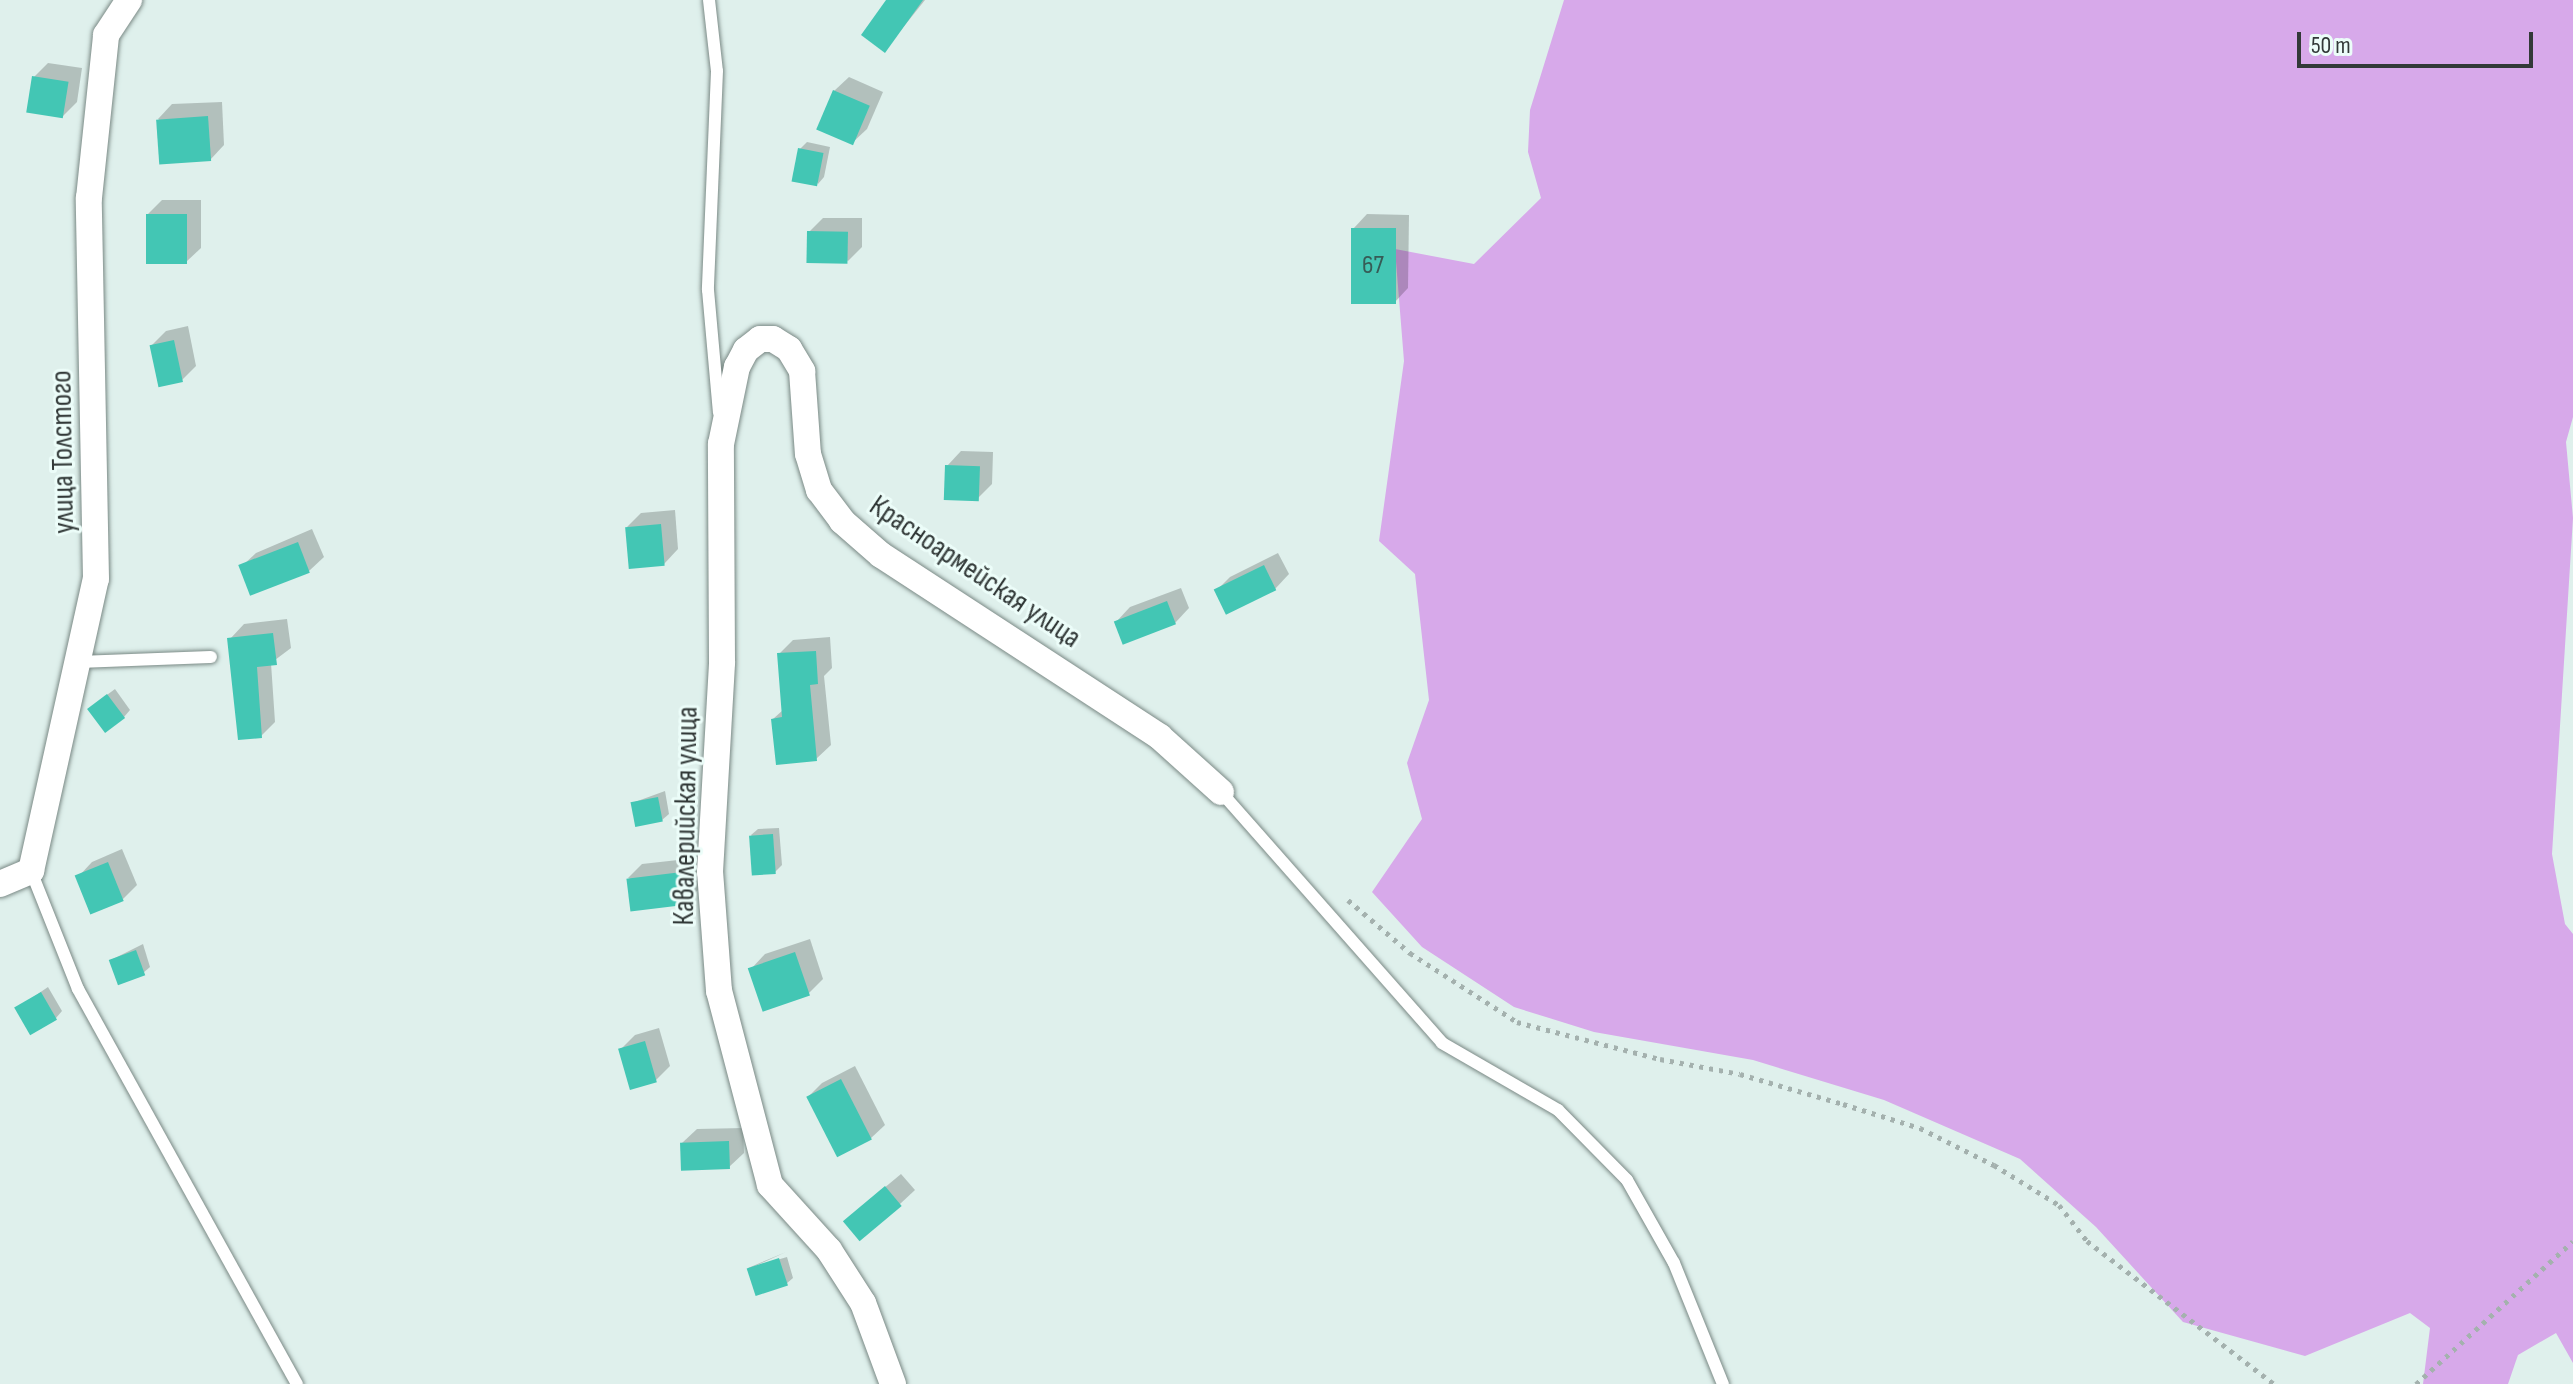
<!DOCTYPE html>
<html>
<head>
<meta charset="utf-8">
<style>
	body { margin:0 }
	#map { position:relative; width:2573px; height:1384px; overflow:hidden; background:#dff0ec; font-family:"Sofia Sans Condensed",sans-serif }
	div>[style] { position:absolute }
	.green>* { inset:0; background:#d7a9ea }
	.shadow>* { inset:0; background:#0003 }
	.building>* { inset:0; background:#43c6b4; transform-origin:0 0 }
	.path>* { height:5px; margin-top:-2.5px; transform-origin:0; background:repeating-linear-gradient(90deg,#a4b1ae 0 4px,transparent 0 10px) }
	.roads { filter:drop-shadow(0 0 2px #7a8985) drop-shadow(0 0 2px #7a8985) }
	.service>* { height:12px; margin:-6px; padding:0 6px; transform-origin:6px; border-radius:6px; background:#fff }
	.minor>* { height:26px; margin:-13px; padding:0 13px; transform-origin:13px; border-radius:13px; background:#fff }
	span { translate:-50% -50%; white-space:nowrap; text-align:center; line-height:1.15; -webkit-text-stroke:6px #ecfdf9; paint-order:stroke }
	.number-label { font-size:26px; color:#365c57 }
	.number-label span { -webkit-text-stroke-width:0 }
	.street-label { font-size:30px; color:#323938 }
	.scale { position:absolute; left:2297px; top:32px; width:236px; height:36px; box-sizing:border-box; border:4px solid #323938; border-top:0; padding-left:10px; font-size:24px; line-height:28px; white-space:nowrap; color:#323938; -webkit-text-stroke:6px #ecfdf9; paint-order:stroke }
</style>
</head>
<body>
<div id="map">
	<div class="green">
		<i style="clip-path:polygon(1564px 0,2573px 0,2573px 417px,2566px 442px,2573px 518px,2552px 854px,2565px 924px,2573px 934px,2573px 1363px,2556px 1333px,2518px 1355px,2508px 1384px,2423px 1384px,2430px 1328px,2410px 1313px,2305px 1356px,2183px 1322px,2096px 1227px,2020px 1159px,1884px 1100px,1753px 1060px,1594px 1032px,1514px 1007px,1422px 947px,1372px 892px,1422px 819px,1407px 763px,1429px 700px,1415px 574px,1379px 541px,1404px 361px,1395px 249px,1474px 264px,1541px 198px,1528px 152px,1530px 110px)"></i>
	</div>
	<div class="shadow">
		<i style="clip-path:polygon(888px 0,925px 0,885px 50px)"></i>
		<i style="clip-path:polygon(48px 63px,82px 68px,77px 102px,63px 116px,34px 77px)"></i>
		<i style="clip-path:polygon(849px 77px,883px 92px,867px 129px,852px 143px,834px 91px)"></i>
		<i style="clip-path:polygon(222px 102px,224px 145px,210px 160px,158px 119px,172px 104px)"></i>
		<i style="clip-path:polygon(807px 142px,830px 147px,824px 177px,818px 184px,800px 149px)"></i>
		<i style="clip-path:polygon(162px 200px,201px 200px,201px 248px,186px 262px,148px 214px)"></i>
		<i style="clip-path:polygon(1367px 214px,1409px 215px,1408px 288px,1394px 303px,1353px 229px)"></i>
		<i style="clip-path:polygon(823px 218px,862px 218px,862px 247px,848px 261px,809px 232px)"></i>
		<i style="clip-path:polygon(188px 326px,196px 366px,182px 380px,152px 345px,166px 331px)"></i>
		<i style="clip-path:polygon(961px 451px,993px 452px,992px 484px,977px 499px,947px 466px)"></i>
		<i style="clip-path:polygon(675px 510px,678px 549px,664px 564px,627px 527px,641px 513px)"></i>
		<i style="clip-path:polygon(312px 529px,324px 557px,309px 571px,241px 567px,256px 553px)"></i>
		<i style="clip-path:polygon(1278px 553px,1289px 574px,1275px 589px,1216px 591px,1230px 577px)"></i>
		<i style="clip-path:polygon(1181px 588px,1189px 608px,1175px 623px,1116px 622px,1130px 607px)"></i>
		<i style="clip-path:polygon(287px 619px,291px 648px,271px 663px,275px 722px,261px 736px,230px 639px,244px 624px)"></i>
		<i style="clip-path:polygon(830px 637px,832px 668px,824px 676px,831px 745px,816px 759px,773px 719px,783px 710px,779px 654px,793px 640px)"></i>
		<i style="clip-path:polygon(115px 689px,130px 710px,124px 717px,96px 703px)"></i>
		<i style="clip-path:polygon(665px 791px,669px 814px,662px 820px,632px 803px)"></i>
		<i style="clip-path:polygon(779px 828px,782px 865px,775px 872px,751px 835px,758px 829px)"></i>
		<i style="clip-path:polygon(122px 849px,137px 885px,123px 899px,78px 877px,92px 862px)"></i>
		<i style="clip-path:polygon(696px 858px,700px 888px,685px 903px,628px 878px,642px 864px)"></i>
		<i style="clip-path:polygon(810px 939px,823px 979px,809px 993px,751px 969px,765px 954px)"></i>
		<i style="clip-path:polygon(143px 944px,150px 967px,143px 973px,111px 960px)"></i>
		<i style="clip-path:polygon(48px 987px,62px 1011px,56px 1018px,17px 1008px)"></i>
		<i style="clip-path:polygon(659px 1028px,670px 1066px,656px 1080px,621px 1049px,635px 1035px)"></i>
		<i style="clip-path:polygon(855px 1066px,885px 1125px,870px 1139px,808px 1097px,822px 1083px)"></i>
		<i style="clip-path:polygon(743px 1128px,744px 1153px,729px 1167px,682px 1143px,697px 1129px)"></i>
		<i style="clip-path:polygon(901px 1174px,915px 1190px,900px 1204px,860px 1208px)"></i>
		<i style="clip-path:polygon(786px 1252px,753px 1267px,787px 1257px,793px 1278px,786px 1284px,748px 1268px)"></i>
	</div>
	<div class="building">
		<i style="clip-path:polygon(886px 0,923px 0,885px 53px,861px 35px)"></i>
		<i style="left:32px;top:76px;width:37px;height:37px;rotate:9deg"></i>
		<i style="left:833px;top:90px;width:40px;height:43px;rotate:23deg"></i>
		<i style="left:208px;top:116px;width:45px;height:52px;rotate:86deg"></i>
		<i style="left:798px;top:148px;width:26px;height:34px;rotate:11deg"></i>
		<i style="left:146px;top:214px;width:41px;height:50px"></i>
		<i style="left:1351px;top:228px;width:45px;height:76px"></i>
		<i style="left:807px;top:231px;width:41px;height:32px;rotate:1deg"></i>
		<i style="left:174px;top:340px;width:43px;height:25px;rotate:78deg"></i>
		<i style="left:945px;top:465px;width:35px;height:35px;rotate:2deg"></i>
		<i style="left:661px;top:524px;width:42px;height:36px;rotate:85deg"></i>
		<i style="left:298px;top:542px;width:33px;height:64px;rotate:69deg"></i>
		<i style="left:1264px;top:565px;width:28px;height:56px;rotate:64deg"></i>
		<i style="left:1167px;top:601px;width:25px;height:57px;rotate:69deg"></i>
		<i style="clip-path:polygon(273px 633px,277px 665px,257px 667px,262px 738px,238px 740px,227px 638px)"></i>
		<i style="clip-path:polygon(816px 651px,818px 684px,810px 685px,817px 761px,776px 765px,771px 719px,782px 717px,777px 653px)"></i>
		<i style="left:107px;top:694px;width:30px;height:25px;rotate:53deg"></i>
		<i style="left:658px;top:797px;width:25px;height:28px;rotate:79deg"></i>
		<i style="left:773px;top:834px;width:40px;height:24px;rotate:86deg"></i>
		<i style="left:108px;top:862px;width:42px;height:36px;rotate:68deg"></i>
		<i style="left:682px;top:872px;width:33px;height:56px;rotate:83deg"></i>
		<i style="left:136px;top:950px;width:27px;height:29px;rotate:70deg"></i>
		<i style="left:795px;top:952px;width:46px;height:50px;rotate:71deg"></i>
		<i style="left:41px;top:992px;width:32px;height:31px;rotate:60deg"></i>
		<i style="left:645px;top:1041px;width:43px;height:28px;rotate:74deg"></i>
		<i style="left:841px;top:1079px;width:68px;height:39px;rotate:63deg"></i>
		<i style="left:729px;top:1141px;width:28px;height:49px;rotate:88deg"></i>
		<i style="left:885px;top:1186px;width:26px;height:55px;rotate:50deg"></i>
		<i style="left:779px;top:1258px;width:29px;height:34px;rotate:72deg"></i>
	</div>
	<div class="path">
		<i style="left:1348px;top:900px;width:82px;rotate:40.5deg"></i>
		<i style="left:1410px;top:953px;width:127px;rotate:32.8deg"></i>
		<i style="left:1517px;top:1022px;width:148px;rotate:14.5deg"></i>
		<i style="left:1660px;top:1059px;width:81px;rotate:10.6deg"></i>
		<i style="left:1740px;top:1074px;width:107px;rotate:16.2deg"></i>
		<i style="left:1843px;top:1104px;width:81px;rotate:17.3deg"></i>
		<i style="left:1920px;top:1128px;width:83px;rotate:26.6deg"></i>
		<i style="left:1994px;top:1165px;width:76px;rotate:31.6deg"></i>
		<i style="left:2059px;top:1205px;width:46px;rotate:52.1deg"></i>
		<i style="left:2087px;top:1241px;width:235px;rotate:37.4deg"></i>
		<i style="left:2416px;top:1384px;width:212px;rotate:-42.3deg"></i>
	</div>
	<div class="roads">
		<div class="service">
			<i style="left:709px;top:0;width:71px;rotate:83.6deg"></i>
			<i style="left:717px;top:71px;width:219px;rotate:92.4deg"></i>
			<i style="left:708px;top:290px;width:123px;rotate:84.9deg"></i>
			<i style="left:78px;top:662px;width:133px;rotate:-2.2deg"></i>
			<i style="left:1221px;top:792px;width:334px;rotate:48.6deg"></i>
			<i style="left:1442px;top:1043px;width:134px;rotate:30deg"></i>
			<i style="left:1558px;top:1110px;width:98px;rotate:45.4deg"></i>
			<i style="left:1627px;top:1180px;width:95px;rotate:60.5deg"></i>
			<i style="left:1674px;top:1263px;width:131px;rotate:68deg"></i>
			<i style="left:31px;top:871px;width:127px;rotate:68.3deg"></i>
			<i style="left:78px;top:989px;width:452px;rotate:61deg"></i>
		</div>
		<div class="minor">
			<i style="left:0;top:884px;width:34px;rotate:-23deg"></i>
			<i style="left:31px;top:871px;width:299px;rotate:-77.5deg"></i>
			<i style="left:96px;top:579px;width:381px;rotate:-91.1deg"></i>
			<i style="left:89px;top:198px;width:164px;rotate:-84deg"></i>
			<i style="left:106px;top:35px;width:42px;rotate:-56.7deg"></i>
			<i style="left:893px;top:1384px;width:86px;rotate:-110.3deg"></i>
			<i style="left:863px;top:1303px;width:63px;rotate:-122.7deg"></i>
			<i style="left:829px;top:1250px;width:88px;rotate:-132.2deg"></i>
			<i style="left:770px;top:1185px;width:201px;rotate:-104.7deg"></i>
			<i style="left:719px;top:991px;width:119px;rotate:-94.3deg"></i>
			<i style="left:710px;top:872px;width:210px;rotate:-86.7deg"></i>
			<i style="left:722px;top:662px;width:218px;rotate:-90.3deg"></i>
			<i style="left:721px;top:444px;width:79px;rotate:-78.3deg"></i>
			<i style="left:737px;top:367px;width:19px;rotate:-62deg"></i>
			<i style="left:746px;top:350px;width:18px;rotate:-38deg"></i>
			<i style="left:760px;top:339px;width:13px"></i>
			<i style="left:773px;top:339px;width:19px;rotate:32deg"></i>
			<i style="left:789px;top:349px;width:26px;rotate:59deg"></i>
			<i style="left:802px;top:371px;width:83px;rotate:85.9deg"></i>
			<i style="left:808px;top:454px;width:38px;rotate:73deg"></i>
			<i style="left:819px;top:490px;width:39px;rotate:53deg"></i>
			<i style="left:842px;top:521px;width:52px;rotate:41.1deg"></i>
			<i style="left:881px;top:555px;width:333px;rotate:33.1deg"></i>
			<i style="left:1160px;top:737px;width:82px;rotate:42deg"></i>
		</div>
	</div>
	<div class="number-label">
		<span style="left:1373px;top:266px">67</span>
	</div>
	<div class="street-label">
		<span style="left:63px;top:452px;rotate:-91deg">улица Толстого</span>
		<span style="left:975px;top:572px;rotate:34deg">Красноармейская улица</span>
		<span style="left:686px;top:816px;rotate:-89deg">Кавалерийская улица</span>
	</div>
	<div class="scale">50 m</div>
</div>
</body>
</html>
